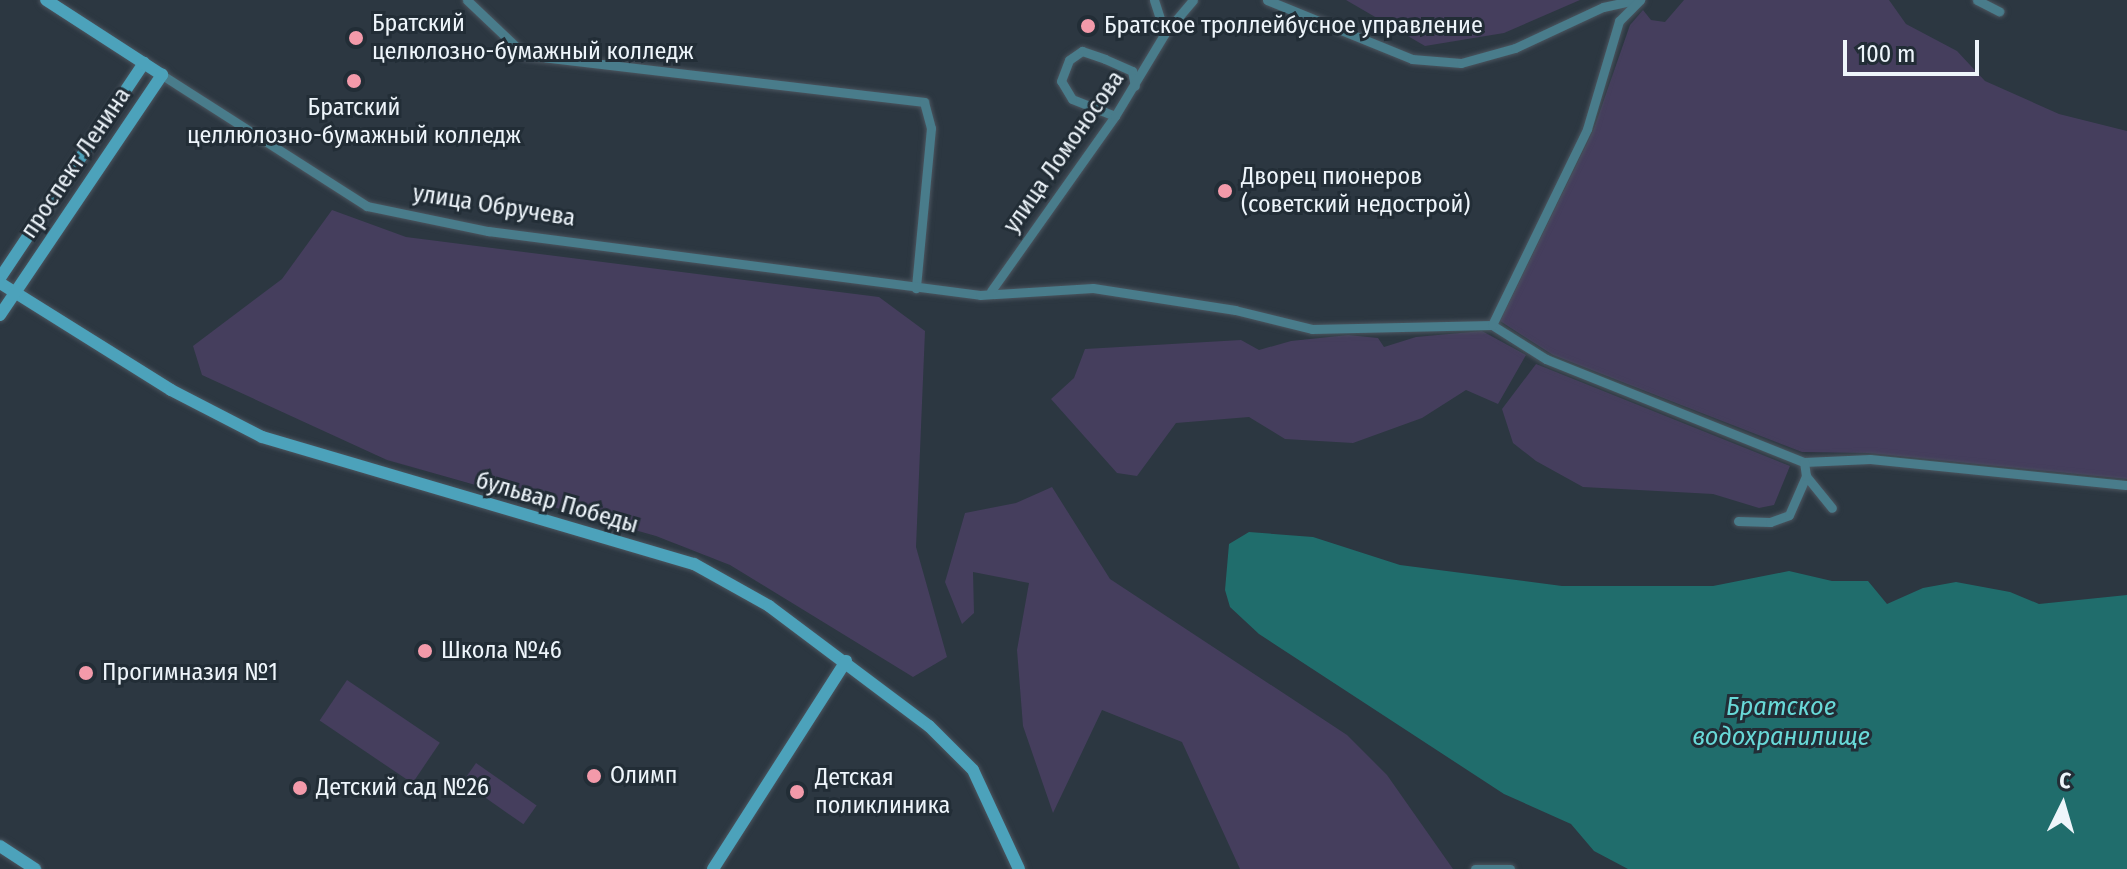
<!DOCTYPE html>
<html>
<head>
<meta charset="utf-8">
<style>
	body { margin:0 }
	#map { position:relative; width:2127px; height:869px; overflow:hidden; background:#2c3741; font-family:"Fira Sans Condensed",sans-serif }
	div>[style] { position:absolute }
	.green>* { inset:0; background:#453e5d; transform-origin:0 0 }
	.water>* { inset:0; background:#206d6c }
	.roads { filter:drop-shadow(0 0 2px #4b555f) drop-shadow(0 0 2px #4b555f) }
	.street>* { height:9px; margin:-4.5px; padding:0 4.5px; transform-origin:4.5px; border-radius:4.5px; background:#497c8b }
	.secondary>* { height:12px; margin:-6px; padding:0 6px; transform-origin:6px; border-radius:6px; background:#4ca2bb }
	.dots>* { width:22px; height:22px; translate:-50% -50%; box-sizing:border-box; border:4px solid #222d36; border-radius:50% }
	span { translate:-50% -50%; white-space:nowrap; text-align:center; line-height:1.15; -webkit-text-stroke:6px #222d36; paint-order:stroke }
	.poi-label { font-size:24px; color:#eef5fb }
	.left { translate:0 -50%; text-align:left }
	.street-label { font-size:24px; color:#eef5fb }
	.water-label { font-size:26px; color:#68d9d8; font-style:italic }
	.north { position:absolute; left:2023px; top:765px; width:80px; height:80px; -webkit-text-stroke:6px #222d36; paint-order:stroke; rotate:5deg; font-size:22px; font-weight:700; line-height:32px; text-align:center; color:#eef5fb }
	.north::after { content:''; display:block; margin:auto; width:28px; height:36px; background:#eef5fb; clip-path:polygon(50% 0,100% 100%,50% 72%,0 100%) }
	.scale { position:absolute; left:1843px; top:40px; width:136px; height:36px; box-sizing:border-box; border:4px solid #eef5fb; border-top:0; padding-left:10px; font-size:24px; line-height:28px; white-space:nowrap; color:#eef5fb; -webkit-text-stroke:6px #222d36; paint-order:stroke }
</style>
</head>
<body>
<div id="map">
	<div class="green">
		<i style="clip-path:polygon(1346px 0,1580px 0,1504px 33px,1425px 46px)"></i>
		<i style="clip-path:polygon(1684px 0,1889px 0,1906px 24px,1957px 51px,1985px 81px,2059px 114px,2127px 131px,2127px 479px,1868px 453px,1802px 452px,1553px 355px,1500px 321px,1593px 131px,1630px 25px,1643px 10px,1651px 20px,1665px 22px)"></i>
		<i style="clip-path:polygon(332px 210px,406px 237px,879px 297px,925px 331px,916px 547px,947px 657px,913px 677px,730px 565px,656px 536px,387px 460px,202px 375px,193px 346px,282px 279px)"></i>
		<i style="clip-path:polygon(1482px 331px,1526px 355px,1498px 404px,1466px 390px,1422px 418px,1353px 443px,1285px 439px,1249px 417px,1176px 423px,1137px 476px,1117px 473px,1051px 399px,1074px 378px,1085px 349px,1241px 340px,1259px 350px,1291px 341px,1348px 335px,1378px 338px,1384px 347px,1416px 337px)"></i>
		<i style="clip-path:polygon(1536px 364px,1790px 466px,1774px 505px,1759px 508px,1713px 494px,1583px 487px,1536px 461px,1513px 443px,1502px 409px)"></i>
		<i style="clip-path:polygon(1052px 487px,1110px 579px,1347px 735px,1387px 775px,1453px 869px,1240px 869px,1182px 742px,1102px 710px,1053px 813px,1023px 726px,1017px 650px,1029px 583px,973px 572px,974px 613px,962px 624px,945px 582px,965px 513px,1016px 503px)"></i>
		<i style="left:347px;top:680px;width:112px;height:49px;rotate:34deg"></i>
		<i style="left:476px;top:763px;width:74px;height:23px;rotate:35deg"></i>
	</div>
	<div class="water">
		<i style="clip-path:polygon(1249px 532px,1313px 537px,1400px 565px,1562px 586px,1713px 586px,1789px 571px,1832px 581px,1868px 581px,1887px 604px,1923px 588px,1956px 582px,2010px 592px,2039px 604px,2127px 595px,2127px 869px,1628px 869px,1594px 851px,1571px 824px,1504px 794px,1259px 634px,1230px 607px,1225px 590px,1229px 544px)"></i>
	</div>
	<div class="roads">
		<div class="street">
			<i style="left:467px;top:0;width:80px;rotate:43.5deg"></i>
			<i style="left:525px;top:55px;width:402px;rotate:6.7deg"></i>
			<i style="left:924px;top:102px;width:27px;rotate:75deg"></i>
			<i style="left:931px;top:128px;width:161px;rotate:95.4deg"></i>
			<i style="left:1154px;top:0;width:35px;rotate:72deg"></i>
			<i style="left:1267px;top:0;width:157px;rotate:22.1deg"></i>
			<i style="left:1412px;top:59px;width:49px;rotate:4.7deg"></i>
			<i style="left:1461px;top:63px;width:56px;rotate:-15.5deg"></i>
			<i style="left:1515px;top:48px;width:97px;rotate:-25deg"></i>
			<i style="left:1603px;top:7px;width:35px;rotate:-12deg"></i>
			<i style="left:1977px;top:0;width:25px;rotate:27deg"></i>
			<i style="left:162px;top:75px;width:243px;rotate:32.6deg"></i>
			<i style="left:367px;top:206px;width:124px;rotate:11.7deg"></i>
			<i style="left:488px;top:231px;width:496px;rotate:7.4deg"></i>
			<i style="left:980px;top:295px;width:113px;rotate:-3.5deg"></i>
			<i style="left:1093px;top:288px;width:144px;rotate:8.8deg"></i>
			<i style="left:1235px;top:310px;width:79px;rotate:13.9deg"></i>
			<i style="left:1312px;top:329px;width:180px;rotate:-1.3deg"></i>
			<i style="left:1492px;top:325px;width:64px;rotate:32.2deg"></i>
			<i style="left:1546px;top:359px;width:278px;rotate:21.8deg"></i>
			<i style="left:1804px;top:462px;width:66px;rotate:-2.6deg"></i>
			<i style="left:1870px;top:459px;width:257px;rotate:5.8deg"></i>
			<i style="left:1115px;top:116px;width:46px;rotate:-158.4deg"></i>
			<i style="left:1072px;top:99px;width:21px;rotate:-121deg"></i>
			<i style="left:1061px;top:81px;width:22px;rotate:-69deg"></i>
			<i style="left:1069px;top:60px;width:16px;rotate:-35deg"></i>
			<i style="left:1082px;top:51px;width:24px;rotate:19deg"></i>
			<i style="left:1105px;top:59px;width:30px;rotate:24deg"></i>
			<i style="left:1132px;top:71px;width:15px;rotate:79deg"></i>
			<i style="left:991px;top:291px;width:214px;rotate:-54.7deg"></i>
			<i style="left:1115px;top:116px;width:97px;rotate:-58.9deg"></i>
			<i style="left:1165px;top:33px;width:43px;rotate:-49.7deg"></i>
			<i style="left:1492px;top:325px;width:218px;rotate:-64.1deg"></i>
			<i style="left:1587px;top:129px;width:113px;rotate:-73.5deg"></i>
			<i style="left:1619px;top:21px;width:30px;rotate:-45deg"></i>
			<i style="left:1806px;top:476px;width:41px;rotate:50.9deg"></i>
			<i style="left:1738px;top:521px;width:32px;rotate:2deg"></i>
			<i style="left:1770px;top:522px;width:20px;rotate:-20deg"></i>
			<i style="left:1789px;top:515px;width:43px;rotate:-66.4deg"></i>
			<i style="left:1806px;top:476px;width:14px;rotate:-98deg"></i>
			<i style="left:1475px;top:869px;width:35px"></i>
		</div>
		<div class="secondary">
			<i style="left:0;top:278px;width:259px;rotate:-56.2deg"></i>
			<i style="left:0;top:283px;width:202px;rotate:32deg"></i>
			<i style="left:171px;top:390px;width:102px;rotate:27.3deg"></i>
			<i style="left:262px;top:437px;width:450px;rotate:16.4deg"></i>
			<i style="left:694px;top:564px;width:86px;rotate:29.2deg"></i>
			<i style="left:769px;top:606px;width:200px;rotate:36.9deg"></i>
			<i style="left:929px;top:726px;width:62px;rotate:45deg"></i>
			<i style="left:973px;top:770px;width:109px;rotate:65.1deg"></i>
			<i style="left:0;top:315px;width:290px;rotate:-56deg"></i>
			<i style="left:162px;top:75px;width:138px;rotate:-147.1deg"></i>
			<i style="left:0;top:846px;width:42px;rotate:33.3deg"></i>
			<i style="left:713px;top:869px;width:247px;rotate:-57.4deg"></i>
		</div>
	</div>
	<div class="dots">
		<i style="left:1088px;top:26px;background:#f39aaa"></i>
		<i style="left:356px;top:38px;background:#f39aaa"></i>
		<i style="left:354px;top:81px;background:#f39aaa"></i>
		<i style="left:1225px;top:191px;background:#f39aaa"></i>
		<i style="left:425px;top:651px;background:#f39aaa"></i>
		<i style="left:86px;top:673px;background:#f39aaa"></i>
		<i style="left:594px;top:776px;background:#f39aaa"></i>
		<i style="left:300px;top:788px;background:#f39aaa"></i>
		<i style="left:797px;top:792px;background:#f39aaa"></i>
	</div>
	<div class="poi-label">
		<span class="left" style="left:372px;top:38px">Братский<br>целюлозно-бумажный колледж</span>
		<span class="left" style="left:1104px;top:26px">Братское троллейбусное управление</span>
		<span style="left:354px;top:122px">Братский<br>целлюлозно-бумажный колледж</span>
		<span class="left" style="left:1241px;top:191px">Дворец пионеров<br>(советский недострой)</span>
		<span class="left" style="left:441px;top:651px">Школа №46</span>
		<span class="left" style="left:102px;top:673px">Прогимназия №1</span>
		<span class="left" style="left:610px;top:776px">Олимп</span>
		<span class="left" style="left:815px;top:792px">Детская<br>поликлиника</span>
		<span class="left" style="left:316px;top:788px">Детский сад №26</span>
	</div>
	<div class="street-label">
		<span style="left:1064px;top:152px;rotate:-55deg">улица Ломоносова</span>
		<span style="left:76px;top:163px;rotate:-56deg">проспект Ленина</span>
		<span style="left:494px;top:206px;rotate:9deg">улица Обручева</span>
		<span style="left:557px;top:503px;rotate:16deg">бульвар Победы</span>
	</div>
	<div class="water-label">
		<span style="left:1781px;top:722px">Братское<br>водохранилище</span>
	</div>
	<div class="north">С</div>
	<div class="scale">100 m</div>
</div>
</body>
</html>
